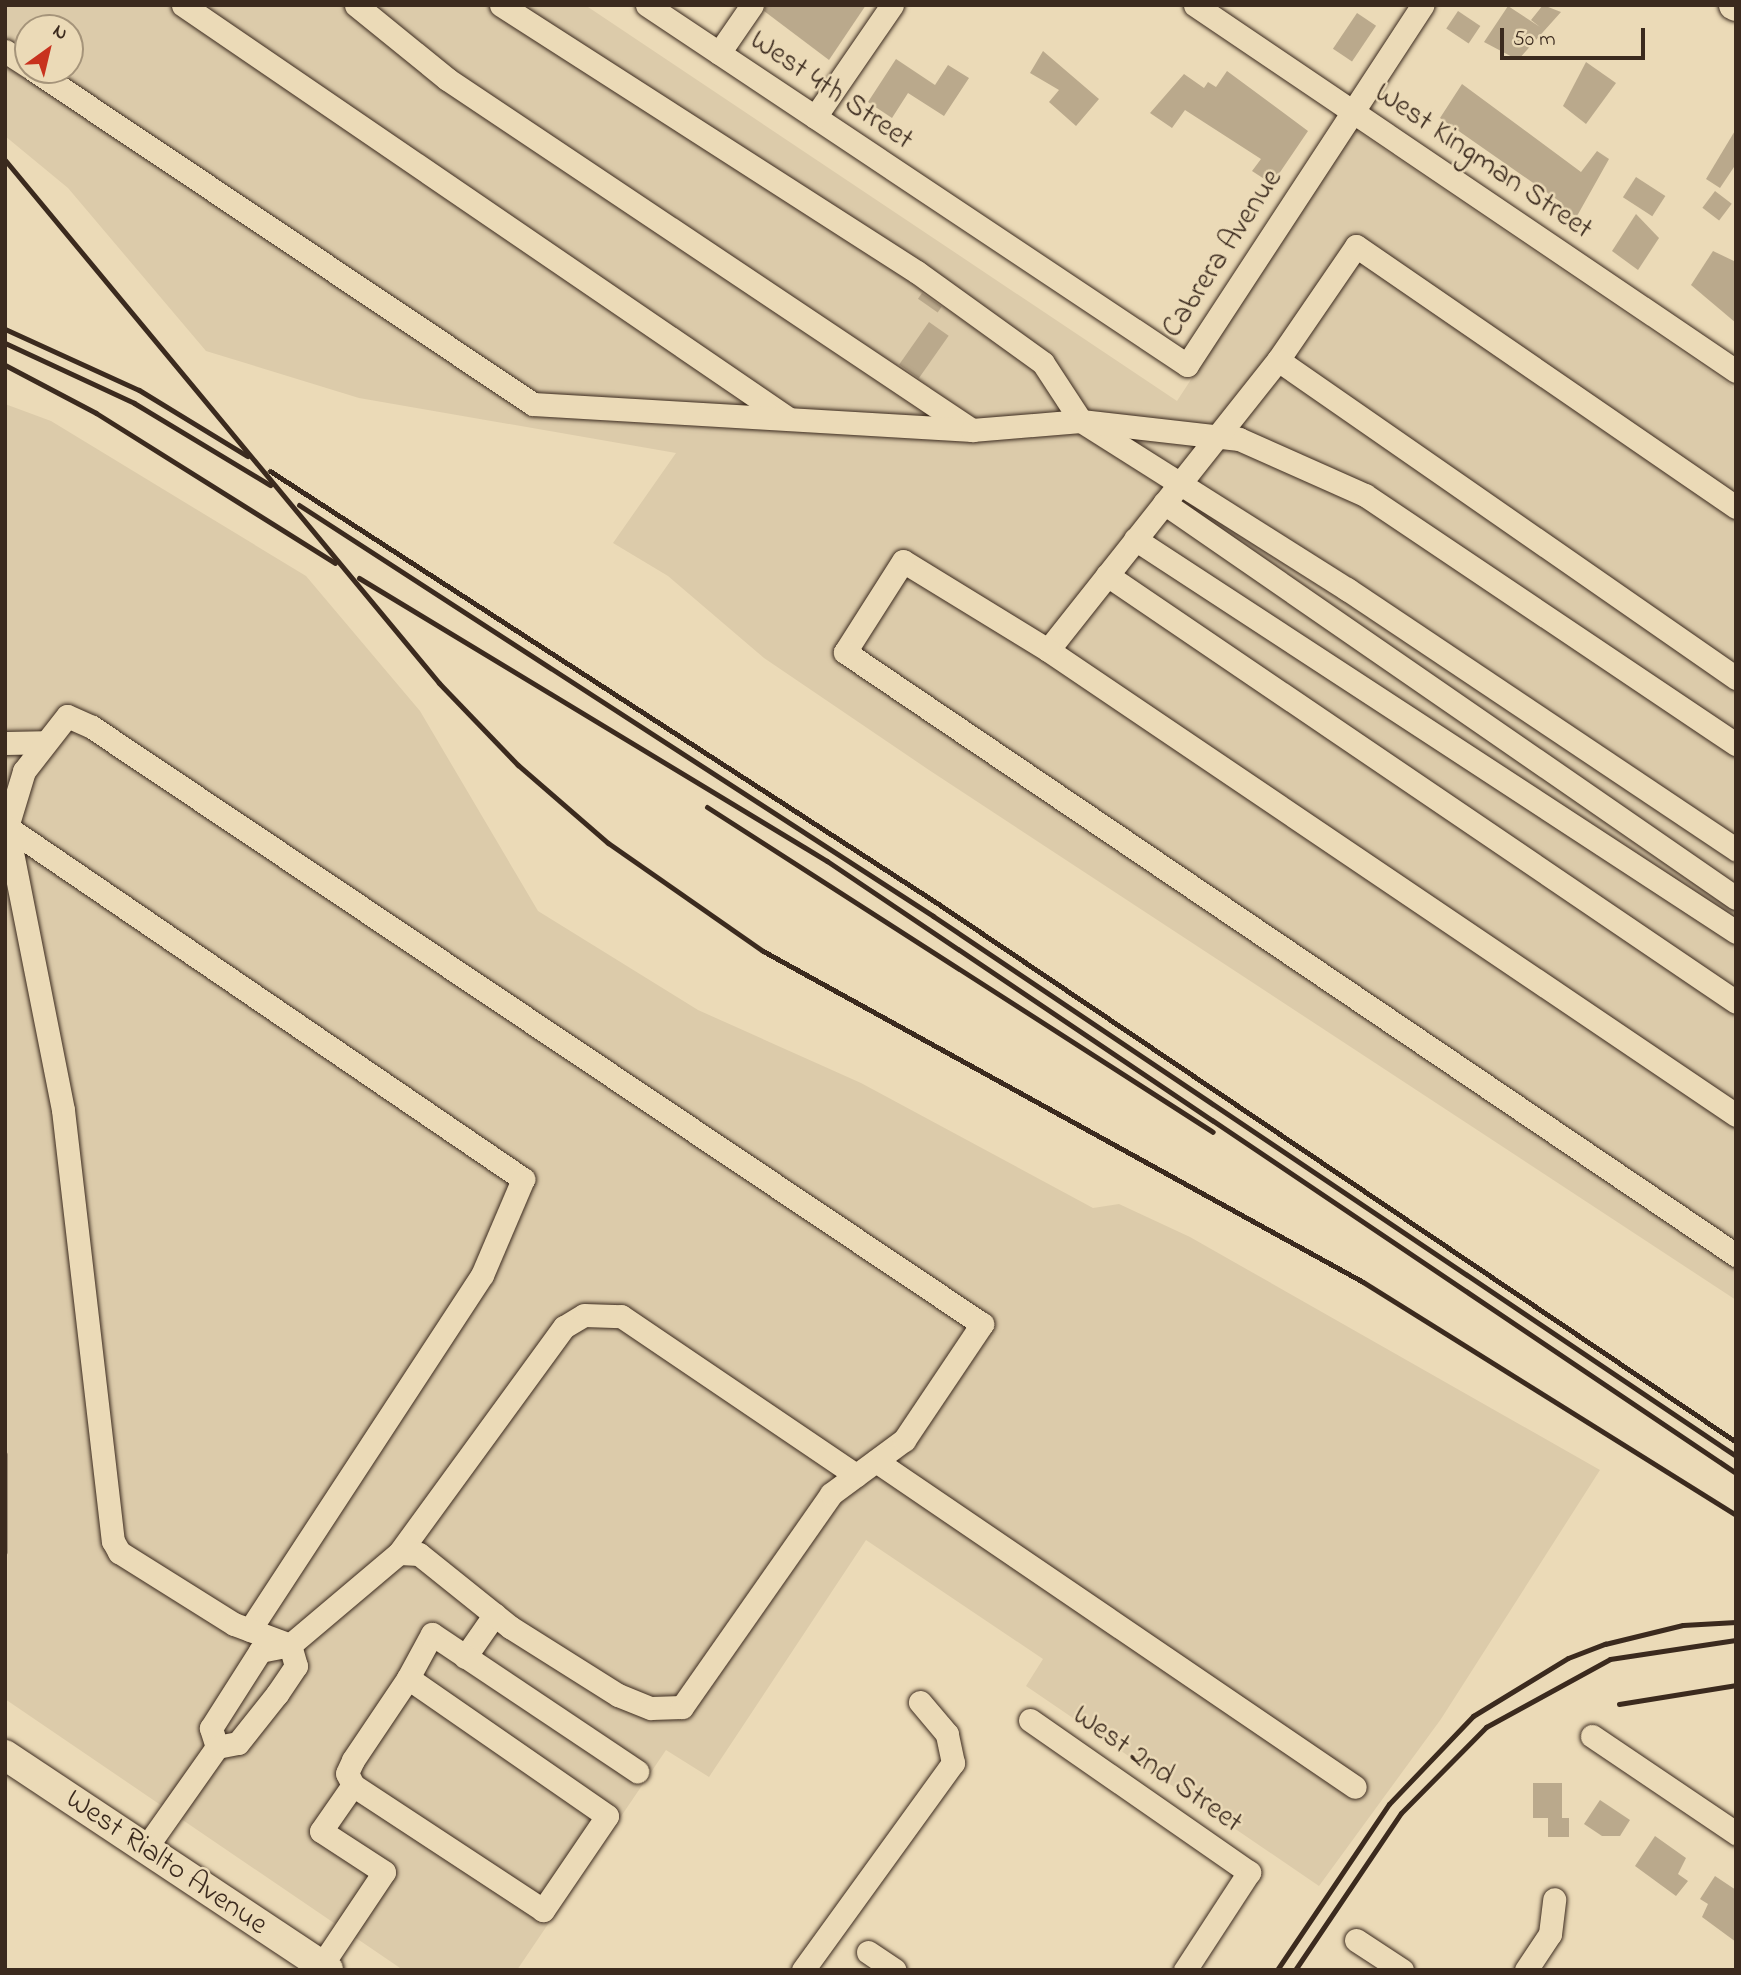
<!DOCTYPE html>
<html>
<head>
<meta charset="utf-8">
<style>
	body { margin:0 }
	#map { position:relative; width:1741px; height:1975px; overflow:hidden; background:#ebdab7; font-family:"Indie Flower",sans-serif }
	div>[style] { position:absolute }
	.built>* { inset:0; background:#dccbaa }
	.stream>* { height:6px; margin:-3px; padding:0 3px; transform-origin:3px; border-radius:3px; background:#a5947b }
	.building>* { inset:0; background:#baa98c; transform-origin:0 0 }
	.roads { filter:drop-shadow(0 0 2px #3b2a1e) drop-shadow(0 0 2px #3b2a1e) }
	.minor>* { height:23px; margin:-11.5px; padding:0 11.5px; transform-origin:11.5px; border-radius:11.5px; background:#ebdab7 }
	.major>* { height:30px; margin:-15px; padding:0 15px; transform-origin:15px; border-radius:15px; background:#ebdab7 }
	.rail>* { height:5px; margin:-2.5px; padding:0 2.5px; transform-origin:2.5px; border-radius:2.5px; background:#3b2a1e }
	span { translate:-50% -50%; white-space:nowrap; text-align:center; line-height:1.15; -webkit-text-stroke:5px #ebdab7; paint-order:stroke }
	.street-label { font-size:30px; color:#3b2a1e }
	.frame { position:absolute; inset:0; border:7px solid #3b2a1e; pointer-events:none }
	.north { position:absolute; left:14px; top:14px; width:70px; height:70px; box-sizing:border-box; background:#ebdab7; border:2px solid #a5947a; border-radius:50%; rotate:34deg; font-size:19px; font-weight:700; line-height:28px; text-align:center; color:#3b2a1e }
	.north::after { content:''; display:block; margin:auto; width:24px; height:32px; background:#c8321e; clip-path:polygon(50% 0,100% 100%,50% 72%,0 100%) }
	.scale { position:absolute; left:1500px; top:28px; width:145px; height:32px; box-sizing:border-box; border:4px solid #3b2a1e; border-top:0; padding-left:9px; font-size:21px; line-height:24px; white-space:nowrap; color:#3b2a1e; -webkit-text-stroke:5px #ebdab7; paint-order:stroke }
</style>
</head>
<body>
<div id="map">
	<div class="built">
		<i style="clip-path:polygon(evenodd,5px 5px,585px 5px,1177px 401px,1354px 129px,1736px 389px,1736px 1300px,929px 770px,764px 658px,668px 576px,613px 543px,676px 453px,359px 398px,206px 351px,68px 188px,5px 136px,5px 5px,28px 28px,70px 28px,70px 70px,28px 70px,28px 28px)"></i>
		<i style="clip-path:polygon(5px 404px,51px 421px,306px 576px,420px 711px,538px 911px,698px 1010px,861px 1083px,1093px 1208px,1119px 1204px,1190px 1237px,1600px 1470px,1441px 1719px,1319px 1886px,1026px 1686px,1043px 1659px,866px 1540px,709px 1777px,666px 1750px,517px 1970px,403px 1970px,5px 1699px)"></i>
	</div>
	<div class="stream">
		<i style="left:5px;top:1455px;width:97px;rotate:90deg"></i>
	</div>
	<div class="building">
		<i style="clip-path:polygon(766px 5px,866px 5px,829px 60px,764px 11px)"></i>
		<i style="clip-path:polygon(1543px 5px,1561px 12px,1518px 60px,1484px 42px,1508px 6px,1540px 27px,1531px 20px)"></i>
		<i style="left:1458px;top:11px;width:27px;height:21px;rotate:34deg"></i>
		<i style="left:1357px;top:13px;width:23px;height:43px;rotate:34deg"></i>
		<i style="clip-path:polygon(1043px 51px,1099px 99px,1076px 126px,1049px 102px,1059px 90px,1030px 73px)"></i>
		<i style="clip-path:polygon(896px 59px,935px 85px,948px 65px,969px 78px,944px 116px,908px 93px,892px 118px,868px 102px)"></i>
		<i style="clip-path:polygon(1586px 62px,1616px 83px,1586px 124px,1563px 106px)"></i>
		<i style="clip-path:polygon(1227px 71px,1308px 131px,1272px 184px,1252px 171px,1261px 159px,1185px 110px,1172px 128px,1150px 113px,1184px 74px,1204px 88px,1208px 82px,1216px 87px)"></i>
		<i style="clip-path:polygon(1462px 84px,1581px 172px,1597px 151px,1609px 159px,1577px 216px,1558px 209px,1562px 203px,1440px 118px)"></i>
		<i style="clip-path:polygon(1736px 129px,1736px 164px,1720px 188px,1706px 179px)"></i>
		<i style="left:1636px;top:177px;width:35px;height:24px;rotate:33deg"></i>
		<i style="left:1715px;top:191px;width:21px;height:21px;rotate:37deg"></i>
		<i style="clip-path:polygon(1636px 214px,1659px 238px,1638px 270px,1612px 251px)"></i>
		<i style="clip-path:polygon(1713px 251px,1736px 262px,1736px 323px,1691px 285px)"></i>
		<i style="left:922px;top:293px;width:24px;height:7px;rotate:35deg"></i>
		<i style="left:929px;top:322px;width:24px;height:52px;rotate:35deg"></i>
		<i style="left:1562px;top:1783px;width:35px;height:29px;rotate:90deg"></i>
		<i style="clip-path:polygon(1600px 1800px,1630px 1820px,1620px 1836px,1602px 1836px,1584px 1824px)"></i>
		<i style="left:1569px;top:1818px;width:19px;height:21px;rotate:90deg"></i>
		<i style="clip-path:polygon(1655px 1836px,1686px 1858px,1678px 1874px,1688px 1881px,1676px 1896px,1635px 1866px)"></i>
		<i style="clip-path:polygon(1715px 1876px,1736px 1890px,1736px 1942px,1702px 1917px,1708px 1904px,1700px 1899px)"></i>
	</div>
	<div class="roads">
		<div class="minor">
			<i style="left:183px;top:5px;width:734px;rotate:34.34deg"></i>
			<i style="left:356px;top:5px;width:117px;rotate:39.1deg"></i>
			<i style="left:447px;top:79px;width:632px;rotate:33.77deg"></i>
			<i style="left:501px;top:5px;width:494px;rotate:32.7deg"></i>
			<i style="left:917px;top:272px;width:155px;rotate:35.8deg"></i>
			<i style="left:1043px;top:363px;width:69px;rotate:56.8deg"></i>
			<i style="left:1081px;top:421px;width:315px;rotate:32.3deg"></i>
			<i style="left:1347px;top:589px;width:468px;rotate:33.8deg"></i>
			<i style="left:647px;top:5px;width:649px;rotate:33.69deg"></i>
			<i style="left:1187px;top:365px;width:430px;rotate:-56.8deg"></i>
			<i style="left:1195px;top:5px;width:653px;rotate:34.08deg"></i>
			<i style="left:5px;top:51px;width:27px;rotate:33deg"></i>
			<i style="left:719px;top:53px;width:58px;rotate:-55.5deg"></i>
			<i style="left:34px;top:70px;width:600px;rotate:33.8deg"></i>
			<i style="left:533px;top:404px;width:440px;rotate:3.4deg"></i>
			<i style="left:972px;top:430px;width:109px;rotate:-4.7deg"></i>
			<i style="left:1081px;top:421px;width:159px;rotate:6.5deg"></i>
			<i style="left:1239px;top:439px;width:138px;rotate:24deg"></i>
			<i style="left:1365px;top:495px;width:447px;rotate:33.9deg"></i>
			<i style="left:815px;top:117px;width:136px;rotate:-55.5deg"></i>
			<i style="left:1278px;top:360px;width:138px;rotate:-55.6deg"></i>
			<i style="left:1356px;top:246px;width:461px;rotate:34.5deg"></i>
			<i style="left:1164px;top:503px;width:695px;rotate:34.63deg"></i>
			<i style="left:1135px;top:539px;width:718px;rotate:33.18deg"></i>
			<i style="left:1107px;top:575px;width:760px;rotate:34.17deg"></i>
			<i style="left:1048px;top:650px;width:370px;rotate:-51.6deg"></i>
			<i style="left:1278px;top:360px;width:558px;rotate:34.77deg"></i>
			<i style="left:5px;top:743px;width:39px;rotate:-1deg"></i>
			<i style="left:7px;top:827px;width:625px;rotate:34.3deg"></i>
			<i style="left:523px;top:1179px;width:104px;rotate:113.1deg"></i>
			<i style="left:482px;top:1275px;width:424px;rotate:123.2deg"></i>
			<i style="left:1736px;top:1115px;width:830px;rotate:-145.95deg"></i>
			<i style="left:1048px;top:650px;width:170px;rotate:-148.5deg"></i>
			<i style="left:903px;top:561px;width:108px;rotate:122.5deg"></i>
			<i style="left:845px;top:652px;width:1076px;rotate:34.09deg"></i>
			<i style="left:876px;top:1461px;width:579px;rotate:34.24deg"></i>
			<i style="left:399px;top:1553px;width:280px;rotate:-53.9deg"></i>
			<i style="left:564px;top:1327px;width:23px;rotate:-31deg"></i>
			<i style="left:584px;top:1315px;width:37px;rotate:2deg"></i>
			<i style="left:621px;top:1316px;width:284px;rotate:34.1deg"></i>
			<i style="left:465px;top:1657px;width:52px;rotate:-55.1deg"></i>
			<i style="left:408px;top:1678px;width:50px;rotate:-61.4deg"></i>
			<i style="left:432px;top:1634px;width:247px;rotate:33.8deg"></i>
			<i style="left:1030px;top:1720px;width:267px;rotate:34.8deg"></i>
			<i style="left:1249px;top:1872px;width:117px;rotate:123.1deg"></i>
			<i style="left:1592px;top:1736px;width:174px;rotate:34deg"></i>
			<i style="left:217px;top:1747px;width:20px;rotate:-108deg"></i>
			<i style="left:211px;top:1728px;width:91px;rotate:-57.5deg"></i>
			<i style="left:260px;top:1651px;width:31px;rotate:-11deg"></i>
			<i style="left:290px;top:1645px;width:143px;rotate:-40.2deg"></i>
			<i style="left:399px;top:1553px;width:20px;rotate:3deg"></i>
			<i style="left:419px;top:1554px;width:117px;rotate:38.7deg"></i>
			<i style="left:510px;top:1627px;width:128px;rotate:32.2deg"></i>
			<i style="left:618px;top:1695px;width:35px;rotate:22deg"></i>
			<i style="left:651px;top:1708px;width:31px;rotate:-2deg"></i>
			<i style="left:682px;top:1707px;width:260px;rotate:-55deg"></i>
			<i style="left:831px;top:1494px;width:91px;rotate:-36.5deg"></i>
			<i style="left:904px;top:1440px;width:140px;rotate:-56.1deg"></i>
			<i style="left:982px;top:1324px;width:1072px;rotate:-146.15deg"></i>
			<i style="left:92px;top:727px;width:27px;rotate:-156deg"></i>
			<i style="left:67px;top:716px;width:70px;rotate:128deg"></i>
			<i style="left:24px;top:771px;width:59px;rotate:106.9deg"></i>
			<i style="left:7px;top:827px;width:288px;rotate:78.8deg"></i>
			<i style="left:63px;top:1110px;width:434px;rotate:83.4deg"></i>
			<i style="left:113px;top:1541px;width:13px;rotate:61deg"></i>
			<i style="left:119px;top:1552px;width:136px;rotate:32.1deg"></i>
			<i style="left:234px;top:1624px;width:60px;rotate:20.6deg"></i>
			<i style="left:145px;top:1849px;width:125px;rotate:-54.8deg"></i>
			<i style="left:217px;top:1747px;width:21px;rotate:-11deg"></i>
			<i style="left:238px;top:1743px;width:63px;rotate:-51.5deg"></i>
			<i style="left:277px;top:1694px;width:34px;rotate:-56deg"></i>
			<i style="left:296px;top:1666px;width:22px;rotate:-106deg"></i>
			<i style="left:1356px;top:1940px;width:55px;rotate:33.1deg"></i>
			<i style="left:868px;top:1952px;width:32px;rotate:34deg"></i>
			<i style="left:321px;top:1966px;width:113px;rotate:-56.2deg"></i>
			<i style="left:384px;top:1872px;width:75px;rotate:-146.9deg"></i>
			<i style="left:321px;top:1831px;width:56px;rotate:-55.2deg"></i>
			<i style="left:353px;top:1785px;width:13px;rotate:-117deg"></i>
			<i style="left:347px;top:1773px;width:14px;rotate:-65deg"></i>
			<i style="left:353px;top:1760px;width:99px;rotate:-56.1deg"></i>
			<i style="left:408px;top:1678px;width:242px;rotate:34.7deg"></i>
			<i style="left:607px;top:1816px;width:114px;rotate:124.2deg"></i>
			<i style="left:543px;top:1910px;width:227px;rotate:-146.7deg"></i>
			<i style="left:803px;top:1970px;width:256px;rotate:-54.1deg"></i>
			<i style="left:953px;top:1763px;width:30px;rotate:-102deg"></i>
			<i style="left:947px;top:1734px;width:42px;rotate:-130.2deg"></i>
			<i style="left:1526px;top:1970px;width:43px;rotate:-56.3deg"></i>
			<i style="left:1550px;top:1934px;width:35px;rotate:-83deg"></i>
		</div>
		<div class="major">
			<i style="left:1734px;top:5px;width:2px;rotate:27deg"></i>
			<i style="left:5px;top:1755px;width:388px;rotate:33.6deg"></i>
		</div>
	</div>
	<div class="rail">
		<i style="left:5px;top:160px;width:680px;rotate:50.31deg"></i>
		<i style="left:439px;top:683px;width:114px;rotate:46.1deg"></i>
		<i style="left:518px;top:765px;width:119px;rotate:40.9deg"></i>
		<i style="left:608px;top:843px;width:189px;rotate:34.9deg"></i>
		<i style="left:763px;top:951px;width:685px;rotate:28.88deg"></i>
		<i style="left:1363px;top:1282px;width:440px;rotate:32deg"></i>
		<i style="left:5px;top:329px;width:147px;rotate:24.5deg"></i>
		<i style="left:139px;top:390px;width:127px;rotate:31.4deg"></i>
		<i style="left:5px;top:343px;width:142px;rotate:24.9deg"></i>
		<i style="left:134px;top:403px;width:159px;rotate:31.1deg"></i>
		<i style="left:5px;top:365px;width:103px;rotate:27.8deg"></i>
		<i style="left:96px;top:413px;width:282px;rotate:32.1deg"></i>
		<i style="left:270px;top:471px;width:798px;rotate:32.93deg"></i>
		<i style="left:940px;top:905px;width:960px;rotate:34deg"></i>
		<i style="left:299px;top:505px;width:756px;rotate:32.95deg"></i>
		<i style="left:933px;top:916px;width:968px;rotate:33.92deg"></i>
		<i style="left:359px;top:578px;width:547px;rotate:31.16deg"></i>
		<i style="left:827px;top:861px;width:1096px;rotate:33.95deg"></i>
		<i style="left:707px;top:807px;width:601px;rotate:32.71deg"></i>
		<i style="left:1619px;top:1704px;width:119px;rotate:-9.2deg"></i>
		<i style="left:1277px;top:1970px;width:200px;rotate:-56deg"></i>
		<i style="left:1389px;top:1804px;width:122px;rotate:-46.3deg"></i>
		<i style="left:1473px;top:1716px;width:111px;rotate:-31.4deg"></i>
		<i style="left:1568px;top:1658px;width:40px;rotate:-21deg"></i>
		<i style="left:1605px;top:1644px;width:80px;rotate:-13.7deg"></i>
		<i style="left:1683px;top:1625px;width:53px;rotate:-3.2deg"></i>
		<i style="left:1295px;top:1970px;width:189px;rotate:-56deg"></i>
		<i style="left:1401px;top:1813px;width:121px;rotate:-45.3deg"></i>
		<i style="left:1486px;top:1727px;width:141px;rotate:-28.7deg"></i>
		<i style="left:1610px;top:1659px;width:127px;rotate:-8.6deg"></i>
	</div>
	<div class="street-label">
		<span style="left:831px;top:91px;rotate:34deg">West 4th Street</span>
		<span style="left:1483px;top:162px;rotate:34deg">West Kingman Street</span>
		<span style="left:1223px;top:254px;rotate:-57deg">Cabrera Avenue</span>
		<span style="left:1157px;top:1770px;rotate:35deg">West 2nd Street</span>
		<span style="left:166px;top:1863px;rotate:34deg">West Rialto Avenue</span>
	</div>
	<div class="frame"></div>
	<div class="north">N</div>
	<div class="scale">50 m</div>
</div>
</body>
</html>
